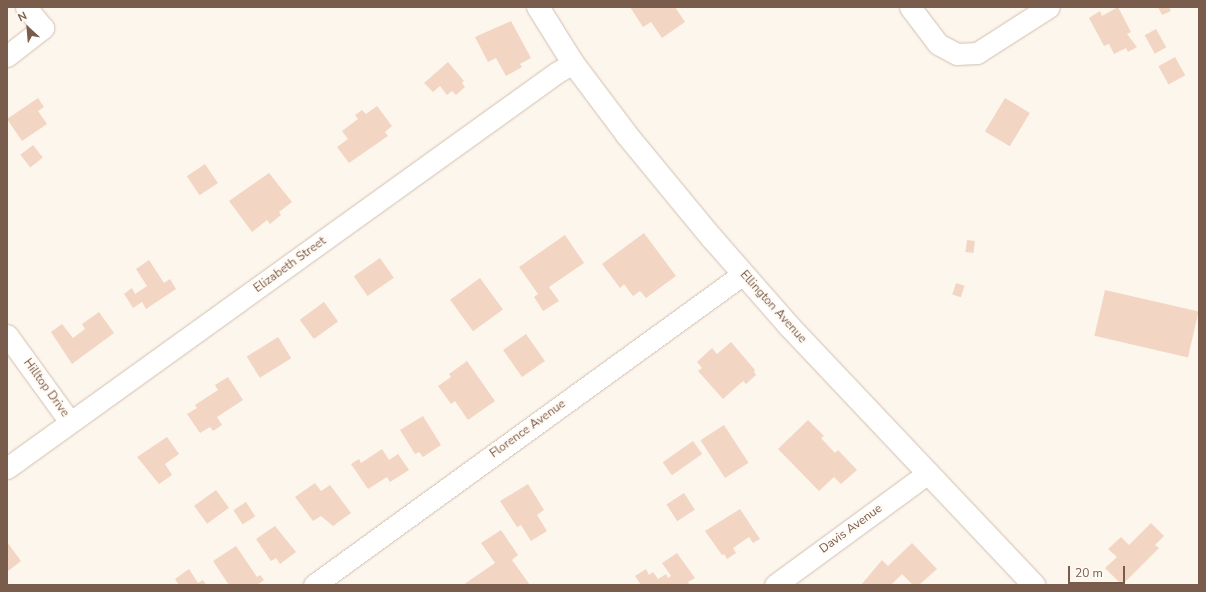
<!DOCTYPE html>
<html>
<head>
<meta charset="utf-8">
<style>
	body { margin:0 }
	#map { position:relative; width:1206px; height:592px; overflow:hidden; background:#fdf6ec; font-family:"Nunito Sans",sans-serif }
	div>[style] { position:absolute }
	.building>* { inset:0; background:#f3d5c3; transform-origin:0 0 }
	.roads { filter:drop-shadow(0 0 1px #d1beb0) drop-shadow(0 0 1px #d1beb0) }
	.street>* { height:21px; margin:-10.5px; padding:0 10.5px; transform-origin:10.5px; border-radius:10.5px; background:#fff }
	.secondary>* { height:22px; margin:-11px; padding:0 11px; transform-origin:11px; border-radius:11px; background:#fff }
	span { translate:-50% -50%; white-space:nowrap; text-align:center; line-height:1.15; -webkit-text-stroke:4px #fffaf3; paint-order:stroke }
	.street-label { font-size:12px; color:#7a5c4d }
	.frame { position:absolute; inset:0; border:8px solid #7a5c4d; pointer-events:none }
	.north { position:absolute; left:8px; top:8px; width:40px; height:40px; -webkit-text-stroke:3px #fffaf3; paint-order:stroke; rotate:334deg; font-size:11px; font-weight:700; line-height:16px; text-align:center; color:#7a5c4d }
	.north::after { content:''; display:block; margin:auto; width:14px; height:18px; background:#7a5c4d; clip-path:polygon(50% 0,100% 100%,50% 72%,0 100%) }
	.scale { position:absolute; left:1068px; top:566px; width:57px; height:18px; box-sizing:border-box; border:2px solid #7a5c4d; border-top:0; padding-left:5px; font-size:12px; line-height:14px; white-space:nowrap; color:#7a5c4d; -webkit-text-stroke:3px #fffaf3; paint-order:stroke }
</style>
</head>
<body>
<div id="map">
	<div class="building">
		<i style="clip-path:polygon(630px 7px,675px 7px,685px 22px,662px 38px,651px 22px,643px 27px)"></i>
		<i style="clip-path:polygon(1118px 7px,1131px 32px,1127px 34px,1137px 47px,1128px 52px,1126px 48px,1114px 54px,1109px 44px,1104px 46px,1089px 18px,1100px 11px,1102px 16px)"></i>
		<i style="clip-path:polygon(1158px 7px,1169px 7px,1171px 11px,1162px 15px)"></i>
		<i style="clip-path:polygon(511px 21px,531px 58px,520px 64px,522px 67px,506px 76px,496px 58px,488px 62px,475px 37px)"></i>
		<i style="left:1156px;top:29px;width:21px;height:13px;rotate:61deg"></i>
		<i style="left:1175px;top:57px;width:21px;height:19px;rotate:61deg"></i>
		<i style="clip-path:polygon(448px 62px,464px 81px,462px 83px,465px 87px,456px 95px,452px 91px,447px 95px,440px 86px,433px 92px,424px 83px)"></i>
		<i style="clip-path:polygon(38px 98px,44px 107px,38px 111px,47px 124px,22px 141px,7px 119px)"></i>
		<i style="left:1005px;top:98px;width:29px;height:39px;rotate:31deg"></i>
		<i style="clip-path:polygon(377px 106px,392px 126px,385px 132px,388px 136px,349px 163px,337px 147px,348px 139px,342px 131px,358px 119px,355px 115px,362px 110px,366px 114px)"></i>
		<i style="left:33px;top:145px;width:16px;height:16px;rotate:52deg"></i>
		<i style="left:205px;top:164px;width:23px;height:22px;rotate:56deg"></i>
		<i style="clip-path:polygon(269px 173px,292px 202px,279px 212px,281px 215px,270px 224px,267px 220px,252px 232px,229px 201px)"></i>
		<i style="clip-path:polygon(644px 233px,676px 276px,646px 298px,640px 291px,633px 296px,624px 284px,620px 288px,602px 264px)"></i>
		<i style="clip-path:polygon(565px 235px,584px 263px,549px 287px,559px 301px,543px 311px,534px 297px,538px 294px,519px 267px)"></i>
		<i style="left:967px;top:240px;width:8px;height:12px;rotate:7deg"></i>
		<i style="left:380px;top:258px;width:24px;height:32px;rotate:55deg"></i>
		<i style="clip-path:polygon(149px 260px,164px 283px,170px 279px,176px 289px,146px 309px,142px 302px,133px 308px,124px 294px,132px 288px,135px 294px,147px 286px,136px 269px)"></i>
		<i style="left:480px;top:278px;width:39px;height:37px;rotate:54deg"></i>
		<i style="left:956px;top:283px;width:9px;height:12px;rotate:18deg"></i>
		<i style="left:1105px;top:290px;width:96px;height:47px;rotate:13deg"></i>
		<i style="left:324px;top:302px;width:24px;height:30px;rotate:54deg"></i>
		<i style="clip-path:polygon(99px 312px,114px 333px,72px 364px,51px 332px,62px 324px,73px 338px,85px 329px,82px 324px)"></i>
		<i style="left:526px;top:334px;width:33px;height:28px;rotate:55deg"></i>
		<i style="left:278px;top:337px;width:25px;height:37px;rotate:58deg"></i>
		<i style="clip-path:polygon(731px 342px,755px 370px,754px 372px,756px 375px,746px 384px,743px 381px,723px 399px,698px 371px,702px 368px,697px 362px,712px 348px,717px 354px)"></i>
		<i style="clip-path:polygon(467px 361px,495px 401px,468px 420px,455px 401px,451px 404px,438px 386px,451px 377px,449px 374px)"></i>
		<i style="clip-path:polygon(228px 377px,243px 400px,217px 417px,222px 425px,213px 431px,210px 427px,200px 433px,187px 414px,197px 408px,195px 405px,218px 390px,215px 385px)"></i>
		<i style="clip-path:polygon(423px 416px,441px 445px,423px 457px,419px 452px,415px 454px,400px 430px)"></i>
		<i style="clip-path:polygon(808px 420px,824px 436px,821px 438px,835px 453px,838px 450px,857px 470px,841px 484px,834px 477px,819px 491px,778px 449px)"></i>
		<i style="left:724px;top:425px;width:45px;height:28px;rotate:57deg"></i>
		<i style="clip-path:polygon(167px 437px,179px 454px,165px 464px,172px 475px,159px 484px,137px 457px)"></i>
		<i style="left:693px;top:441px;width:16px;height:37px;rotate:55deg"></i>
		<i style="clip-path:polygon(382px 449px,389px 460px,398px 454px,409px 470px,390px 482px,387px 477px,368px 489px,351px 464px,359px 459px,361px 463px)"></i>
		<i style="clip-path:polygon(315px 483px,321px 491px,330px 485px,351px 513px,333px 526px,321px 516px,313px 521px,295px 497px)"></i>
		<i style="clip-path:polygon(528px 484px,544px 510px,537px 515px,547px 531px,531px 541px,521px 525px,517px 527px,500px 501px)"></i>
		<i style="left:216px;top:490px;width:22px;height:27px;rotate:54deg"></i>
		<i style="left:684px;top:493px;width:20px;height:21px;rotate:57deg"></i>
		<i style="left:246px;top:502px;width:17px;height:15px;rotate:57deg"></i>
		<i style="clip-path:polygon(740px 509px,760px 539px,753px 543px,749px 537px,733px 548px,736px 553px,727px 559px,724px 554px,722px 555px,705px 531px)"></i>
		<i style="clip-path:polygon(1151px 523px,1164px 536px,1155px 545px,1159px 548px,1122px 585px,1105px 568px,1117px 557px,1108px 549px,1121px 537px,1129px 545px)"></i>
		<i style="clip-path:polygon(275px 526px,296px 552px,280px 564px,276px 558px,271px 561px,256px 539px)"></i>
		<i style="clip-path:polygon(501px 530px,518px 555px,512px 560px,530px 585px,463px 585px,495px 563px,481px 543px)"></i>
		<i style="clip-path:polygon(7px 542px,21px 561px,7px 572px)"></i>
		<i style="clip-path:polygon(912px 543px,937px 569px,919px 585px,913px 585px,902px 574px,891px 585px,861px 585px,882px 560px,888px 566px)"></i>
		<i style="clip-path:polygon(236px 546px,257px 577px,260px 575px,264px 580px,257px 585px,229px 585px,213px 561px)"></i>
		<i style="clip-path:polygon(677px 553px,695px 578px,688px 582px,690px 585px,641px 585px,635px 576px,646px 569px,649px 575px,653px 572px,658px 579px,666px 574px,668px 578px,671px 576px,662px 563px)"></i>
		<i style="clip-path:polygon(189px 569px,198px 583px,203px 580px,206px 585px,179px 585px,175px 579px)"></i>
	</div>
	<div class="roads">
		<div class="street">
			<i style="left:910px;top:7px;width:46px;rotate:52.9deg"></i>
			<i style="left:938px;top:44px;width:21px;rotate:28deg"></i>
			<i style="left:957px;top:54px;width:20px;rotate:-3deg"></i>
			<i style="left:977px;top:53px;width:85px;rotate:-32.6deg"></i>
			<i style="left:7px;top:56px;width:46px;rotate:-37.9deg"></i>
			<i style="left:43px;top:28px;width:27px;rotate:-129deg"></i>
			<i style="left:7px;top:335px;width:107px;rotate:54.1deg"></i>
			<i style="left:7px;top:468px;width:676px;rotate:-35.73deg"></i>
			<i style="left:556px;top:73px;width:20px;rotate:-30deg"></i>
			<i style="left:314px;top:585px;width:530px;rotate:-35.94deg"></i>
			<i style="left:775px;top:585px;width:190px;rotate:-36.2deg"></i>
		</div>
		<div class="secondary">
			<i style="left:538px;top:7px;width:66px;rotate:58deg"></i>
			<i style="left:573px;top:63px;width:90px;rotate:53.1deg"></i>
			<i style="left:627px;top:135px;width:134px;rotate:50.5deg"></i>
			<i style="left:712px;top:238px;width:117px;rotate:48.8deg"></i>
			<i style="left:789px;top:326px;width:357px;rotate:46.6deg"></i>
		</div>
	</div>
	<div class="street-label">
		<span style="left:290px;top:265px;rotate:-36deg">Elizabeth Street</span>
		<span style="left:773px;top:307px;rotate:48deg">Ellington Avenue</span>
		<span style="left:46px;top:388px;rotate:54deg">Hilltop Drive</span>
		<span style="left:528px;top:429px;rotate:-36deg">Florence Avenue</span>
		<span style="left:851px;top:529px;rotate:-36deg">Davis Avenue</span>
	</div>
	<div class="frame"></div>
	<div class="north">N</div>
	<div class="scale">20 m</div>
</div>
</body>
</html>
